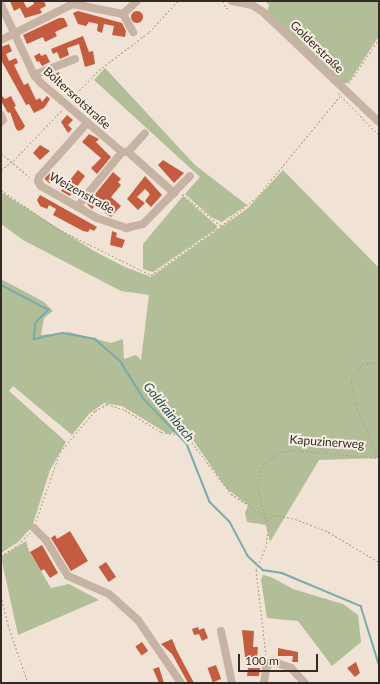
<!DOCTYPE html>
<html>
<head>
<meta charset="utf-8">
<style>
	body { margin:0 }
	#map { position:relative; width:380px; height:684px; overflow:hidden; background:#f0e3d6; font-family:Lato,sans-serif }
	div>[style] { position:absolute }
	.green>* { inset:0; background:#b2be97 }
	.stream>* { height:1.5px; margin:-0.75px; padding:0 0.75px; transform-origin:0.75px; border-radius:0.75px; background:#76acac }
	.building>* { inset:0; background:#c45d40; transform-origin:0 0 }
	.round { border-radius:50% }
	.path>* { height:1px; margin-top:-0.5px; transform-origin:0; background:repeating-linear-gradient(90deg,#b39d8d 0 2px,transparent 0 4px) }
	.minor>* { height:8px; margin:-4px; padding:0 4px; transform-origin:4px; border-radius:4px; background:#c7b3a3 }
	span { translate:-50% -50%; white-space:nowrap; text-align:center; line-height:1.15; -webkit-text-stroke:4px #f8eee2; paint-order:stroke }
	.street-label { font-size:12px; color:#332925 }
	.water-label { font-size:13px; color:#1c5153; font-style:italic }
	.frame { position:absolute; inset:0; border:2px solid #332925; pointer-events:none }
	.scale { position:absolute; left:238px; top:654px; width:80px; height:18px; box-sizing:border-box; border:2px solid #332925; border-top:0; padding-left:5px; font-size:12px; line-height:14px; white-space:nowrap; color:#332925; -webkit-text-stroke:3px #f8eee2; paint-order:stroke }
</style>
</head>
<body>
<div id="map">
	<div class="green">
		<i style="clip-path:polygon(265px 1px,379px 1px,379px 36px,349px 82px,344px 84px,267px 12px,269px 5px)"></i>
		<i style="clip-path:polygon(105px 68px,195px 165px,247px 205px,222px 222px,211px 217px,185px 194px,200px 177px,94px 80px)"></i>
		<i style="clip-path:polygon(283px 170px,379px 268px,379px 458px,319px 460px,270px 542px,266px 525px,247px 522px,245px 513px,248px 505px,227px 489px,193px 440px,186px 434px,176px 432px,168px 434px,122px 406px,104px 403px,89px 414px,72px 435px,13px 386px,9px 391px,66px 442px,50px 470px,32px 527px,18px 542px,1px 553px,1px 279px,44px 302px,53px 311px,44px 318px,41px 335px,69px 332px,111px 343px,123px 339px,124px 359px,136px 355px,141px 360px,149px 295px,121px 291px,23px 240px,1px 224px,1px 192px,94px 251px,125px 267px,151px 277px,248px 208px)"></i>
		<i style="clip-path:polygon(183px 196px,217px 226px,216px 229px,153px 272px,143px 269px,143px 244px)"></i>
		<i style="clip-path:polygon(26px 541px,29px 551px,51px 588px,69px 584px,99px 600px,18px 635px,1px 557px)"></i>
		<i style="clip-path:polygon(263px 575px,271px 577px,293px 589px,343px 604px,358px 615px,361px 642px,332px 666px,298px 621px,267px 618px,261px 580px)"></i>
	</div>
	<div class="stream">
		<i style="left:1px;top:285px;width:54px;rotate:27.5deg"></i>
		<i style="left:49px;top:310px;width:18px;rotate:135deg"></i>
		<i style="left:36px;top:323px;width:16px;rotate:97deg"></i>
		<i style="left:34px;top:339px;width:29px;rotate:-12deg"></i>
		<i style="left:62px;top:333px;width:34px;rotate:10deg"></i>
		<i style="left:95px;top:339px;width:35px;rotate:41deg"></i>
		<i style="left:121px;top:362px;width:44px;rotate:58.1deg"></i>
		<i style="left:144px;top:399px;width:62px;rotate:46.3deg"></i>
		<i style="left:187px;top:444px;width:62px;rotate:68.4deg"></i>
		<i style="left:210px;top:502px;width:28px;rotate:45deg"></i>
		<i style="left:230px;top:522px;width:38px;rotate:62deg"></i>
		<i style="left:248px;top:556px;width:21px;rotate:43deg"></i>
		<i style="left:263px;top:570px;width:19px;rotate:9deg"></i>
		<i style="left:282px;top:573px;width:86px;rotate:22.7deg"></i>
		<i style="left:361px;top:606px;width:61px;rotate:72.8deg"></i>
	</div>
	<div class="building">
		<i style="clip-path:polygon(10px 1px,23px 1px,27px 8px,34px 4px,33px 1px,44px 1px,46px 6px,40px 9px,42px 13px,25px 18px,20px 8px,14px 11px)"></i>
		<i style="clip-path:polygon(78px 11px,122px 23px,126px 31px,125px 37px,112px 35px,114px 26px,104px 24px,102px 33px,97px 31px,98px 24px,89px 22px,86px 26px,78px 24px,73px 13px)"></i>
		<i class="round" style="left:131px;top:11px;width:12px;height:12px"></i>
		<i style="clip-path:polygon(59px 18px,64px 18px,68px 26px,55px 32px,57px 36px,45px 42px,43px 37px,27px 44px,23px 35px)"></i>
		<i style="clip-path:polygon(83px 36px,89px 52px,93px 51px,95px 64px,85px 67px,79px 44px,67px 48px,69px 55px,60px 59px,57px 52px,53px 54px,51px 49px)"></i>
		<i style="clip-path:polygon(9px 44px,12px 51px,6px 54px,9px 61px,16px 58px,18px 63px,14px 65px,24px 85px,28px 83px,36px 100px,40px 98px,42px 102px,47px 96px,50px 99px,44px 108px,34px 113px,29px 104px,26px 105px,24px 101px,1px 60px,1px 47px)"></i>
		<i style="clip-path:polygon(40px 53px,41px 56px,46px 54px,50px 62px,42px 66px,39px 61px,37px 62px,34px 56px)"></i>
		<i style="left:59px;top:72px;width:10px;height:10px;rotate:66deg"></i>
		<i style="clip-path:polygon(1px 95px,5px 99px,11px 96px,16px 106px,14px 107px,25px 126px,23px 129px,19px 131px,16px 129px,10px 112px,8px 113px,1px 101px)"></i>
		<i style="clip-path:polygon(67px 115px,73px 120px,68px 125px,72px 129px,68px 133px,61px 122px)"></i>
		<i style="clip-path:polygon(89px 134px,99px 139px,96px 142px,111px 157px,97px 174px,91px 168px,101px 158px,82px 142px)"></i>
		<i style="clip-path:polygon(40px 145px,50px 151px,40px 160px,33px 153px)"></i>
		<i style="clip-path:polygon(163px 160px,184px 173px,174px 183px,158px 165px)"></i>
		<i style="left:53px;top:170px;width:7px;height:12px;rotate:45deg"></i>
		<i style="clip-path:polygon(78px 170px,85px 176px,70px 196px,61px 191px)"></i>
		<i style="clip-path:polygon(113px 172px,121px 179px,118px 182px,121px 185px,111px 197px,121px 206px,111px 217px,104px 212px,109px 206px,101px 199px,92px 209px,87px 204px)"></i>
		<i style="clip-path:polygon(145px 176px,162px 195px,151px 207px,145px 201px,150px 194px,145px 189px,137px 197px,145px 203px,138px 210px,127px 199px)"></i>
		<i style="clip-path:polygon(40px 195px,97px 227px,94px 231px,90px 229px,88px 232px,83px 231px,53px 215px,56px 209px,49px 205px,47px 209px,40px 206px,37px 200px)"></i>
		<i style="clip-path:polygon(112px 231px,117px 233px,116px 237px,125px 240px,122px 248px,110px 245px)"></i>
		<i style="clip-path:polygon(70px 531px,88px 561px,71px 571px,51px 538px,55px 535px,57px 539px)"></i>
		<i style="clip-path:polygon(42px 545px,58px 573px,50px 578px,44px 569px,41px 571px,30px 552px)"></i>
		<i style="left:106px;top:562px;width:18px;height:9px;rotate:56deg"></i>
		<i style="clip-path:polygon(198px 627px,199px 630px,204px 628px,208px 638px,202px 641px,199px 634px,194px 635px,192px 629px)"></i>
		<i style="clip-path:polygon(242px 630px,254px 631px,253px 647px,258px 647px,257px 657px,245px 657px)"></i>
		<i style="clip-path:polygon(172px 639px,177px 651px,194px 683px,188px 683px,172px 654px,161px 644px)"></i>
		<i style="left:142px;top:642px;width:11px;height:8px;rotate:56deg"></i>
		<i style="clip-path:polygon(278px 648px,298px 652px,298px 662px,292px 662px,293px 656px,278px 656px)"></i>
		<i style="clip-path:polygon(356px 662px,360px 673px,355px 677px,347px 668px)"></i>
		<i style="left:216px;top:665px;width:15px;height:9px;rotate:70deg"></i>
		<i style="clip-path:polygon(159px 667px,164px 683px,159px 683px,153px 669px)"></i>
		<i style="clip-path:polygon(248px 668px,260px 668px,259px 676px,247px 676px)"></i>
	</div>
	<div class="path">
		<i style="left:223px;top:1px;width:8px;rotate:67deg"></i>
		<i style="left:226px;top:8px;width:4px"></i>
		<i style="left:349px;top:83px;width:53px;rotate:-55.7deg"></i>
		<i style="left:338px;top:93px;width:59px;rotate:45.7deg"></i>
		<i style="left:71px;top:99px;width:40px;rotate:-46deg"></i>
		<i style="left:99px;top:70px;width:63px;rotate:-37.2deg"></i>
		<i style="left:149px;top:32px;width:42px;rotate:-46.9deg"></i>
		<i style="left:1px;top:153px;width:40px;rotate:40deg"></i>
		<i style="left:1px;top:170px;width:15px;rotate:-37deg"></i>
		<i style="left:13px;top:161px;width:72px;rotate:-46.1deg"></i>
		<i style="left:1px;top:190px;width:69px;rotate:34.4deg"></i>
		<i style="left:58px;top:229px;width:104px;rotate:26.3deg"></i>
		<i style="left:151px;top:275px;width:85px;rotate:-35deg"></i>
		<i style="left:221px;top:226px;width:48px;rotate:-39deg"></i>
		<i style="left:258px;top:196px;width:129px;rotate:-50.6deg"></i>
		<i style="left:182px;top:194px;width:50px;rotate:39.4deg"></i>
		<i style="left:378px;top:457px;width:59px;rotate:-113.1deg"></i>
		<i style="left:355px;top:403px;width:23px;rotate:-100deg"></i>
		<i style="left:351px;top:380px;width:19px;rotate:-55deg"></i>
		<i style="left:362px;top:364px;width:17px;rotate:-7deg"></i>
		<i style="left:266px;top:520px;width:10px;rotate:-29deg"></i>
		<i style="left:275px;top:515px;width:20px;rotate:11deg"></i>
		<i style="left:295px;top:519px;width:32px;rotate:20deg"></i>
		<i style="left:325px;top:530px;width:63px;rotate:30.7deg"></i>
		<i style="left:36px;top:521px;width:73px;rotate:-70.8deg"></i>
		<i style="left:60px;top:452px;width:54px;rotate:-49.5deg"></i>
		<i style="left:95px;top:411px;width:14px;rotate:-30deg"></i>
		<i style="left:107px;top:404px;width:19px;rotate:18deg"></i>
		<i style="left:125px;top:410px;width:42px;rotate:31.4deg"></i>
		<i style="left:161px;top:432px;width:26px;rotate:9deg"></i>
		<i style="left:187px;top:436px;width:73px;rotate:52.8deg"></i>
		<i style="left:231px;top:494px;width:39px;rotate:32deg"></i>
		<i style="left:1px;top:556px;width:17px;rotate:-33deg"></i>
		<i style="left:15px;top:547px;width:21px;rotate:-43deg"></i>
		<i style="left:1px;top:596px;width:30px;rotate:76deg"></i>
		<i style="left:8px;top:625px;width:61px;rotate:71deg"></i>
		<i style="left:266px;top:655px;width:86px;rotate:-96.7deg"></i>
		<i style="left:256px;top:570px;width:25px;rotate:-67deg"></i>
		<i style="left:266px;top:547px;width:17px;rotate:-83deg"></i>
		<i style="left:268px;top:530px;width:47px;rotate:-103.4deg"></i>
		<i style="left:257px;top:484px;width:21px;rotate:-73deg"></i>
		<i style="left:263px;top:464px;width:20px;rotate:-37deg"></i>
		<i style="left:279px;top:452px;width:15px;rotate:-8deg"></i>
		<i style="left:294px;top:450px;width:85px;rotate:5.4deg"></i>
	</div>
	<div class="minor">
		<i style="left:232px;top:1px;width:20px;rotate:11deg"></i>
		<i style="left:252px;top:5px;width:13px;rotate:32deg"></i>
		<i style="left:263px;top:12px;width:160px;rotate:43.5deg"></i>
		<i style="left:73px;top:4px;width:51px;rotate:11.3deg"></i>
		<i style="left:123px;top:14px;width:19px;rotate:-43deg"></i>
		<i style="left:1px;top:5px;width:77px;rotate:64.8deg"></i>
		<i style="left:34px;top:75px;width:11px;rotate:49deg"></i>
		<i style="left:41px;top:83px;width:106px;rotate:40.4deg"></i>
		<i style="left:122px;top:152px;width:6px"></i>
		<i style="left:128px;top:152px;width:25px;rotate:-48deg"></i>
		<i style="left:123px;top:14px;width:21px;rotate:61deg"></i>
		<i style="left:1px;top:40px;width:80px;rotate:-26.6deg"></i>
		<i style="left:73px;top:4px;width:3px;rotate:-72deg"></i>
		<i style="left:34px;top:75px;width:44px;rotate:-21.3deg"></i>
		<i style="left:1px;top:115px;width:5px;rotate:68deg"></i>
		<i style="left:3px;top:120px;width:3px;rotate:135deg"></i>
		<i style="left:87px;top:123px;width:72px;rotate:131.6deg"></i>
		<i style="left:39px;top:177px;width:4px;rotate:104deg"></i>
		<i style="left:38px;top:181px;width:6px;rotate:59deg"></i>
		<i style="left:41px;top:186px;width:64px;rotate:29.7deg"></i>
		<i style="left:97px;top:218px;width:31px;rotate:19deg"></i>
		<i style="left:126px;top:228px;width:17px;rotate:-13deg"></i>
		<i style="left:143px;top:224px;width:67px;rotate:-45.6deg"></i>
		<i style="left:128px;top:152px;width:62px;rotate:41.7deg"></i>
		<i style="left:77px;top:207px;width:71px;rotate:-50.7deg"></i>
		<i style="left:34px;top:528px;width:17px;rotate:45deg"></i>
		<i style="left:46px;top:540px;width:42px;rotate:58.6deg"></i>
		<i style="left:68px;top:576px;width:45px;rotate:23.7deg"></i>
		<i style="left:109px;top:594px;width:39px;rotate:42deg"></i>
		<i style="left:138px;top:620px;width:76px;rotate:55.7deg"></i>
		<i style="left:221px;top:631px;width:53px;rotate:78.1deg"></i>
		<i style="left:264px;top:683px;width:14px;rotate:-82deg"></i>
		<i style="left:266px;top:669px;width:9px;rotate:-58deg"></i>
		<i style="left:271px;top:661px;width:21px;rotate:19deg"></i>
		<i style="left:291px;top:668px;width:21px;rotate:47deg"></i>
	</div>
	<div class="street-label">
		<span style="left:317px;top:47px;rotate:44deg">Golderstraße</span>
		<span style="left:77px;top:98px;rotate:42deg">Boltersrotstraße</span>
		<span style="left:82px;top:193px;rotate:29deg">Weizenstraße</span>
		<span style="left:327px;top:442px;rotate:4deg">Kapuzinerweg</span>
	</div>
	<div class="water-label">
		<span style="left:169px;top:412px;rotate:51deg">Goldrainbach</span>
	</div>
	<div class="frame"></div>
	<div class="scale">100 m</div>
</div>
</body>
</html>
